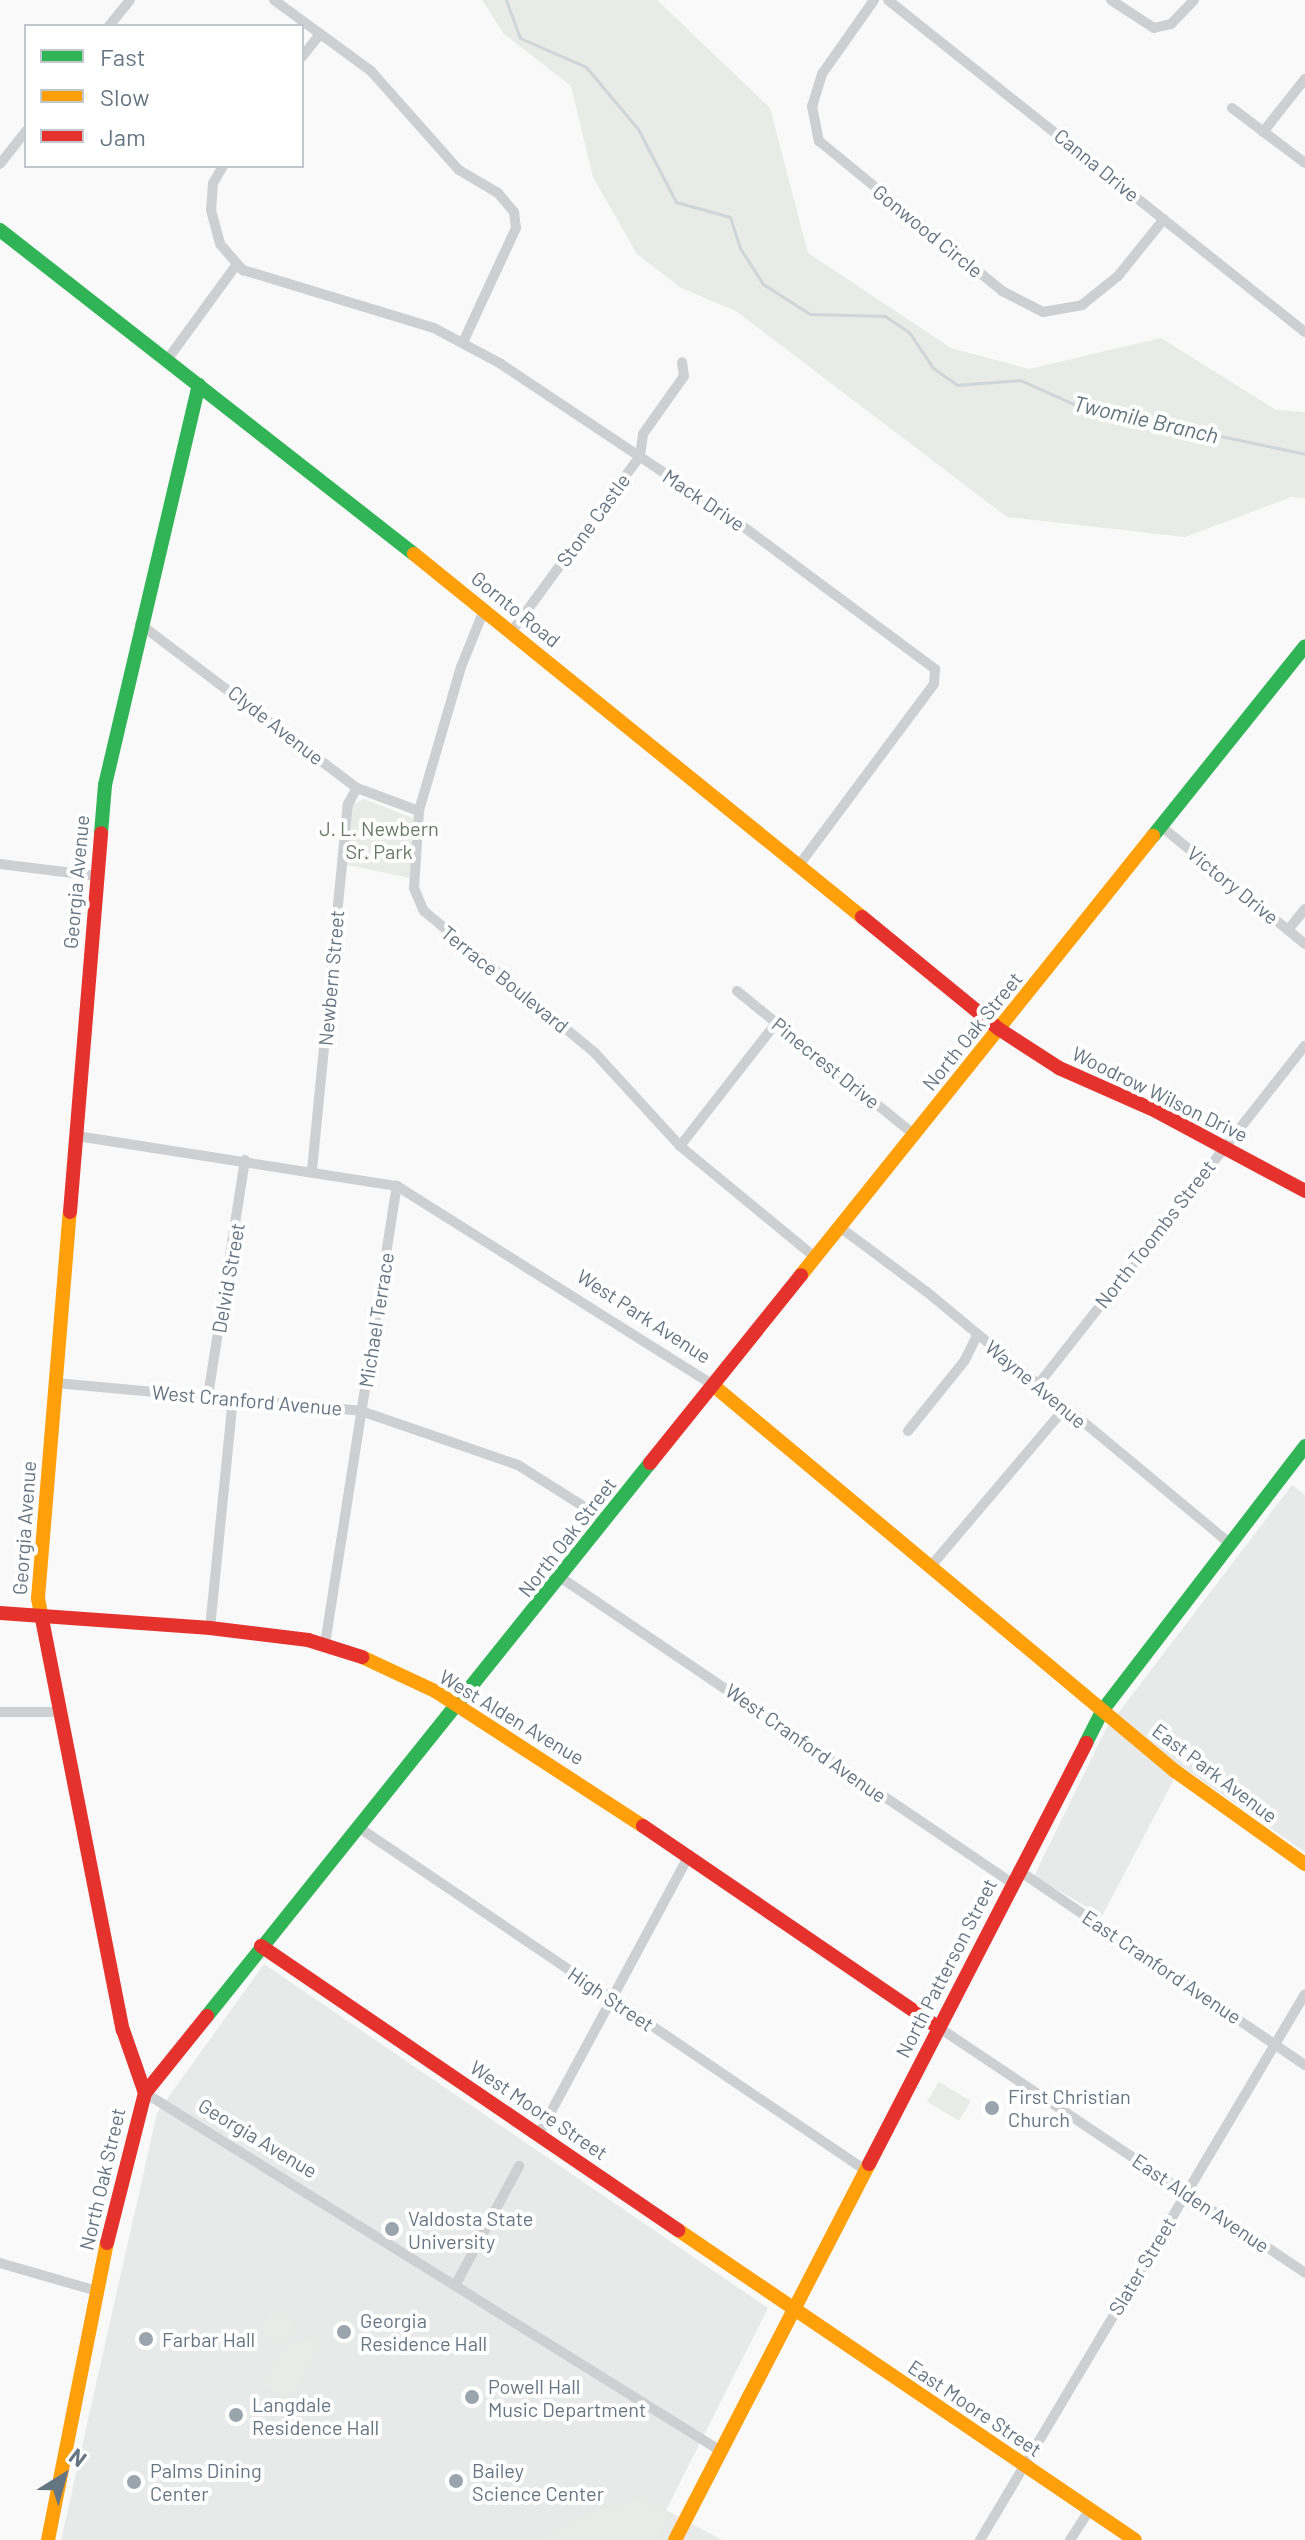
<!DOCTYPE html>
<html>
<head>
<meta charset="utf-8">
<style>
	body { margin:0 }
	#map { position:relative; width:1305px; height:2540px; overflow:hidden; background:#f9f9f9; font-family:Barlow,sans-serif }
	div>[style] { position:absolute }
	.built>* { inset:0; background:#e8e9e9 }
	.green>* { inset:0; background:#e8ebe6; transform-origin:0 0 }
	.round { border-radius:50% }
	.stream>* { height:3px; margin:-1.5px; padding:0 1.5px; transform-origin:1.5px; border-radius:1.5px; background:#ced6d9 }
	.street>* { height:10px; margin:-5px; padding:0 5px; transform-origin:5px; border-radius:5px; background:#cecfd0 }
	.fast>* { height:14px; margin:-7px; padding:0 7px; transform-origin:7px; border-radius:7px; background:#30b455 }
	.slow>* { height:14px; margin:-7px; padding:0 7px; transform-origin:7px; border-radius:7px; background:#ff9f0a }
	.jam>* { height:14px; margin:-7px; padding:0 7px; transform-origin:7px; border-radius:7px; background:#e5322d }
	.dots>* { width:22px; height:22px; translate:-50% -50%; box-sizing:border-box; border:4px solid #fff; border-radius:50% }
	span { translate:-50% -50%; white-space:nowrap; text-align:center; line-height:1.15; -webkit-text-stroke:8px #fff; paint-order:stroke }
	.street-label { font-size:20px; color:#657683 }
	.park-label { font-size:20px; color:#687a64 }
	.poi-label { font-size:20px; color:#657683 }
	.left { translate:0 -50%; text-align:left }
	.water-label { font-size:22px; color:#60757c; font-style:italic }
	.legend { position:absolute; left:24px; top:24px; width:280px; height:144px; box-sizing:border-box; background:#fff; border:2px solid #c1c8cd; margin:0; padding:10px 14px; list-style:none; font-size:24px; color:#657683 }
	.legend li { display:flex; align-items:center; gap:16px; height:40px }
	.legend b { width:40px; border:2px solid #c1c8cd }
	.north { position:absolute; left:24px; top:2436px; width:80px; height:80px; -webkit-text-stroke:6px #fff; paint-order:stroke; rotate:37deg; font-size:22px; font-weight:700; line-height:32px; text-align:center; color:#657683 }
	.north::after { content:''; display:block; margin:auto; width:28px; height:36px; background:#657683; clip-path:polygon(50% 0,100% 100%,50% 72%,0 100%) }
</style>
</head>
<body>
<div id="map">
	<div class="built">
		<i style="clip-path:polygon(1292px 1485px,1305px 1495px,1305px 1852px,1181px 1766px,1102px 1916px,1034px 1876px,1106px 1729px)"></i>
		<i style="clip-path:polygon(264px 1964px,768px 2308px,666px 2510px,722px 2540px,61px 2540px,157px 2113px)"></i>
	</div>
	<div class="green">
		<i style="clip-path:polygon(482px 0,657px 0,770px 108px,808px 253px,951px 348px,1029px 369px,1161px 338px,1276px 410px,1305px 412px,1305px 498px,1291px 497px,1185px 537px,1007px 517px,736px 311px,681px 288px,637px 254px,593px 177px,571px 86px,504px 34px)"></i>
		<i style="clip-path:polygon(364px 799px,413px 818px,410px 878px,343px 864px,351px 805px)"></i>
		<i style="left:939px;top:2082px;width:37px;height:23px;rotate:31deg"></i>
		<i class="round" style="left:263px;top:2313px;width:28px;height:28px"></i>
		<i style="clip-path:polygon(320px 2339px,290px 2398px,266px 2386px,285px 2345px)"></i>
		<i style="clip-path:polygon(643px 2500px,668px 2515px,655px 2540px,539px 2540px,595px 2511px)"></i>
	</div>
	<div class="stream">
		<i style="left:506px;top:0;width:40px;rotate:69.8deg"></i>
		<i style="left:520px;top:38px;width:72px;rotate:23.7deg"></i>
		<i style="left:586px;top:67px;width:81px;rotate:50deg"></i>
		<i style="left:638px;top:129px;width:82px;rotate:62.5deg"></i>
		<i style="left:676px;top:202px;width:56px;rotate:15.5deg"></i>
		<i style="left:730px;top:217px;width:33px;rotate:72deg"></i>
		<i style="left:740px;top:248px;width:43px;rotate:57.4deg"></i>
		<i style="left:763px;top:284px;width:56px;rotate:32.6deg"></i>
		<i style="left:810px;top:314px;width:75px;rotate:1.5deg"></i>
		<i style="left:885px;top:316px;width:29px;rotate:34deg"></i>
		<i style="left:909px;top:332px;width:43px;rotate:56.3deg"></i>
		<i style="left:933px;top:368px;width:29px;rotate:35deg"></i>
		<i style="left:957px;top:385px;width:63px;rotate:-4.5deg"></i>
		<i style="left:1020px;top:380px;width:64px;rotate:24.1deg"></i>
		<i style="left:1078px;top:406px;width:232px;rotate:11.9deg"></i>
	</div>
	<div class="street">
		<i style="left:274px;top:0;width:120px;rotate:36.2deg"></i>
		<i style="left:371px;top:71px;width:132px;rotate:48.4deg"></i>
		<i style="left:459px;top:170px;width:45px;rotate:30.5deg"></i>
		<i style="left:498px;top:193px;width:25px;rotate:50deg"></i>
		<i style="left:514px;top:212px;width:16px;rotate:83deg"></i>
		<i style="left:516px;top:228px;width:126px;rotate:114.9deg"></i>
		<i style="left:874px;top:0;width:90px;rotate:125.1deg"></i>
		<i style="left:822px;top:74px;width:34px;rotate:107deg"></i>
		<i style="left:812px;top:106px;width:36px;rotate:79deg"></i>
		<i style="left:819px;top:141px;width:237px;rotate:39.3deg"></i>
		<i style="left:1002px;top:291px;width:46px;rotate:27.1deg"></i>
		<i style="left:1043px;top:312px;width:40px;rotate:-10deg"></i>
		<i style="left:1082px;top:305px;width:46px;rotate:-38.9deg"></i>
		<i style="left:1118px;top:276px;width:73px;rotate:-51.1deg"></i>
		<i style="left:888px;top:0;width:533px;rotate:38.53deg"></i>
		<i style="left:1111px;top:0;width:51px;rotate:33.1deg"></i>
		<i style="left:1154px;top:28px;width:17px;rotate:-13deg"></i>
		<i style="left:1171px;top:24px;width:33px;rotate:-46deg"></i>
		<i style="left:109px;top:26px;width:33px;rotate:-51deg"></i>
		<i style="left:302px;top:57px;width:29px;rotate:-52deg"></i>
		<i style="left:1232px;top:108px;width:91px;rotate:37deg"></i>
		<i style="left:1263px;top:132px;width:68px;rotate:-51.6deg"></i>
		<i style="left:0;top:164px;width:42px;rotate:-51.8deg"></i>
		<i style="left:223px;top:166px;width:20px;rotate:120deg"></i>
		<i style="left:213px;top:183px;width:27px;rotate:94deg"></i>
		<i style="left:211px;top:210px;width:35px;rotate:75deg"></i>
		<i style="left:220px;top:244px;width:35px;rotate:49deg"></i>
		<i style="left:243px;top:270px;width:200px;rotate:16.9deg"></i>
		<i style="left:434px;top:328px;width:76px;rotate:28.2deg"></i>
		<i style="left:501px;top:364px;width:279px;rotate:33.7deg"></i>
		<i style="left:733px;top:519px;width:252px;rotate:36.6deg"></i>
		<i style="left:935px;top:669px;width:15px;rotate:94deg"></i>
		<i style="left:934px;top:684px;width:226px;rotate:126.7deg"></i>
		<i style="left:167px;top:360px;width:119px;rotate:-53.9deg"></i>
		<i style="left:484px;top:610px;width:61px;rotate:112deg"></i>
		<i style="left:461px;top:667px;width:150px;rotate:106.3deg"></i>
		<i style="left:419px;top:811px;width:77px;rotate:93.7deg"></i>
		<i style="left:414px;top:888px;width:25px;rotate:67deg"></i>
		<i style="left:424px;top:911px;width:221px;rotate:39.7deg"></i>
		<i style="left:594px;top:1052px;width:127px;rotate:47.5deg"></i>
		<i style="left:680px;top:1146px;width:176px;rotate:39.5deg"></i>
		<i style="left:140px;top:624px;width:272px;rotate:37.1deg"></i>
		<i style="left:357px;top:788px;width:66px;rotate:20.4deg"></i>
		<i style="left:512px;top:631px;width:217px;rotate:-53.8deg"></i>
		<i style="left:640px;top:456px;width:22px;rotate:-82deg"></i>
		<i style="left:643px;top:434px;width:71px;rotate:-54.7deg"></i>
		<i style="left:684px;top:376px;width:14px;rotate:-98deg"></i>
		<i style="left:1162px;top:827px;width:185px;rotate:39.3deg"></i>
		<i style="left:0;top:864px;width:97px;rotate:7.1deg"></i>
		<i style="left:1288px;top:930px;width:27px;rotate:-51deg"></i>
		<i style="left:737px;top:991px;width:229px;rotate:39deg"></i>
		<i style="left:77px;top:1136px;width:324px;rotate:8.9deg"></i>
		<i style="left:397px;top:1186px;width:375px;rotate:32.2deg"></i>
		<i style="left:680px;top:1146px;width:157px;rotate:-52deg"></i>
		<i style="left:312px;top:1170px;width:341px;rotate:-84.4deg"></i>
		<i style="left:345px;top:831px;width:27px;rotate:-84deg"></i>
		<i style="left:348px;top:804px;width:18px;rotate:-61deg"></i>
		<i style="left:841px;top:1228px;width:107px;rotate:36.7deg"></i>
		<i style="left:927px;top:1292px;width:393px;rotate:39.7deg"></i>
		<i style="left:56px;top:1383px;width:306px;rotate:5.2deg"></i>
		<i style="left:361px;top:1411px;width:166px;rotate:19deg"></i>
		<i style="left:518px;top:1465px;width:103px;rotate:32.3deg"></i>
		<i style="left:1037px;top:1386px;width:433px;rotate:-51.8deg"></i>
		<i style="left:208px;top:1396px;width:239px;rotate:-81.1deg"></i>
		<i style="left:908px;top:1431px;width:91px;rotate:-51.2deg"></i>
		<i style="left:965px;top:1360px;width:28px;rotate:-64deg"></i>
		<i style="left:931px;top:1566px;width:207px;rotate:-49.7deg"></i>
		<i style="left:560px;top:1577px;width:546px;rotate:34.1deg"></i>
		<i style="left:210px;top:1628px;width:230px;rotate:-84.3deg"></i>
		<i style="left:325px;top:1644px;width:464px;rotate:-81.1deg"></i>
		<i style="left:0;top:1712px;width:57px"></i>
		<i style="left:358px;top:1827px;width:612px;rotate:34.08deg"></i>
		<i style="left:1018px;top:1870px;width:347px;rotate:34.2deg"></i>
		<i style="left:938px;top:2027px;width:442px;rotate:33.8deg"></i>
		<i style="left:145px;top:2093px;width:678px;rotate:31.86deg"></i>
		<i style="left:539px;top:2134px;width:317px;rotate:-61.7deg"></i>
		<i style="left:0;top:2263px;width:101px;rotate:16.1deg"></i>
		<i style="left:456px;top:2284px;width:134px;rotate:-61.9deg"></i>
		<i style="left:980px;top:2540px;width:635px;rotate:-59.24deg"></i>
		<i style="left:1070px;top:2540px;width:37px;rotate:-57deg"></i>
	</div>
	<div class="fast">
		<i style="left:0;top:230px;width:526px;rotate:38.05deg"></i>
		<i style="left:101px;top:833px;width:48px;rotate:-85.2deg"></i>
		<i style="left:105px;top:785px;width:411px;rotate:-76.8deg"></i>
		<i style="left:1153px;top:836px;width:243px;rotate:-51.3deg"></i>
		<i style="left:1086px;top:1743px;width:36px;rotate:-63deg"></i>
		<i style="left:1102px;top:1711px;width:334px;rotate:-52.5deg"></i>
		<i style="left:207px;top:2016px;width:709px;rotate:-51.3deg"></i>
	</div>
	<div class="slow">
		<i style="left:414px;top:554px;width:577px;rotate:39.02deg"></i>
		<i style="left:801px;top:1275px;width:563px;rotate:-51.28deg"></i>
		<i style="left:714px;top:1386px;width:601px;rotate:39.87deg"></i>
		<i style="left:1175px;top:1771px;width:160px;rotate:35.6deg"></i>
		<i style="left:42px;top:1619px;width:21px;rotate:-101deg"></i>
		<i style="left:38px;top:1598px;width:387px;rotate:-85.3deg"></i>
		<i style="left:362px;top:1657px;width:81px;rotate:25deg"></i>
		<i style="left:435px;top:1691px;width:248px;rotate:33deg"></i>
		<i style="left:678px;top:2230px;width:552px;rotate:34.15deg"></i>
		<i style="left:48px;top:2540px;width:303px;rotate:-78.8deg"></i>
		<i style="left:675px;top:2540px;width:423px;rotate:-62.7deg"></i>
	</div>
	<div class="jam">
		<i style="left:862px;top:917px;width:177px;rotate:39.3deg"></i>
		<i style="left:999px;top:1029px;width:72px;rotate:33deg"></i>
		<i style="left:1059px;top:1068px;width:106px;rotate:23.9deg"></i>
		<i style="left:1156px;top:1111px;width:169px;rotate:28.2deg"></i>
		<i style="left:70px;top:1212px;width:380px;rotate:-85.3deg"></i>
		<i style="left:650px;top:1463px;width:241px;rotate:-51.2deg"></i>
		<i style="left:0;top:1613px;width:211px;rotate:4.1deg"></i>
		<i style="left:210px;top:1628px;width:99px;rotate:7deg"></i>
		<i style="left:308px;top:1640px;width:57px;rotate:17.5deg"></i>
		<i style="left:42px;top:1619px;width:419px;rotate:78.9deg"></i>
		<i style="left:123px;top:2030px;width:67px;rotate:70.8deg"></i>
		<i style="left:643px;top:1826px;width:357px;rotate:34.3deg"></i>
		<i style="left:261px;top:1946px;width:505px;rotate:34.26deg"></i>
		<i style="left:869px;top:2164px;width:474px;rotate:-62.7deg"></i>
		<i style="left:107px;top:2243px;width:155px;rotate:-75.8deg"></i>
		<i style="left:145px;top:2093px;width:99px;rotate:-51.2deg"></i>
	</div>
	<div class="dots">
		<i style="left:992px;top:2108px;background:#99a4ac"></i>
		<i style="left:392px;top:2229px;background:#99a4ac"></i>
		<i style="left:344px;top:2332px;background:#99a4ac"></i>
		<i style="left:146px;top:2339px;background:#99a4ac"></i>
		<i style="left:472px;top:2397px;background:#99a4ac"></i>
		<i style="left:236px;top:2415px;background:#99a4ac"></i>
		<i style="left:456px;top:2481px;background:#99a4ac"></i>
		<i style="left:134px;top:2482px;background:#99a4ac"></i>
	</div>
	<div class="street-label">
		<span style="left:1097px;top:165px;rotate:39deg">Canna Drive</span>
		<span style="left:928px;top:231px;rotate:39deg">Gonwood Circle</span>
		<span style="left:704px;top:500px;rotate:34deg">Mack Drive</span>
		<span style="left:593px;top:520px;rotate:-54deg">Stone Castle</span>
		<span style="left:516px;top:609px;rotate:39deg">Gornto Road</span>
		<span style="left:276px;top:725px;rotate:38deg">Clyde Avenue</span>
		<span style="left:76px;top:882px;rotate:-85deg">Georgia Avenue</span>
		<span style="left:1233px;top:885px;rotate:39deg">Victory Drive</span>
		<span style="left:331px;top:978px;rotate:-85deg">Newbern Street</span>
		<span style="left:505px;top:979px;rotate:39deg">Terrace Boulevard</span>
		<span style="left:972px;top:1031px;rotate:-51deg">North Oak Street</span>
		<span style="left:826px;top:1063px;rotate:39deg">Pinecrest Drive</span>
		<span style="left:1160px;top:1094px;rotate:26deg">Woodrow Wilson Drive</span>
		<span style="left:1155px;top:1234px;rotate:-52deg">North Toombs Street</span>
		<span style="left:228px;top:1278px;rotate:-80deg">Delvid Street</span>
		<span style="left:644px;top:1316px;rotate:33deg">West Park Avenue</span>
		<span style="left:376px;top:1320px;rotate:-81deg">Michael Terrace</span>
		<span style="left:1036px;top:1384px;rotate:40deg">Wayne Avenue</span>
		<span style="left:247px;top:1400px;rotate:5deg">West Cranford Avenue</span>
		<span style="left:24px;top:1528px;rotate:-86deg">Georgia Avenue</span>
		<span style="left:567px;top:1537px;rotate:-52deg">North Oak Street</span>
		<span style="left:512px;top:1717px;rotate:31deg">West Alden Avenue</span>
		<span style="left:806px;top:1743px;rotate:35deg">West Cranford Avenue</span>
		<span style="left:1215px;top:1773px;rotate:37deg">East Park Avenue</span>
		<span style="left:1162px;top:1967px;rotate:34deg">East Cranford Avenue</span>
		<span style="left:946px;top:1968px;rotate:-63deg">North Patterson Street</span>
		<span style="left:611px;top:1999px;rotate:34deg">High Street</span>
		<span style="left:539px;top:2110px;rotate:34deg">West Moore Street</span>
		<span style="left:258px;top:2138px;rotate:31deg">Georgia Avenue</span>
		<span style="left:102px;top:2179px;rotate:-77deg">North Oak Street</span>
		<span style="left:1201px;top:2203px;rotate:34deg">East Alden Avenue</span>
		<span style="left:1142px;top:2266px;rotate:-59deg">Slater Street</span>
		<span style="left:975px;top:2408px;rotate:34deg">East Moore Street</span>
	</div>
	<div class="park-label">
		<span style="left:379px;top:840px">J. L. Newbern<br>Sr. Park</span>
	</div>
	<div class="poi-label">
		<span class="left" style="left:1008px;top:2108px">First Christian<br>Church</span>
		<span class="left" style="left:408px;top:2230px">Valdosta State<br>University</span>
		<span class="left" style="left:360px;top:2332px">Georgia<br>Residence Hall</span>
		<span class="left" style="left:162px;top:2339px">Farbar Hall</span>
		<span class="left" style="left:488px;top:2398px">Powell Hall<br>Music Department</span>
		<span class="left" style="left:252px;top:2416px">Langdale<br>Residence Hall</span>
		<span class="left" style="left:150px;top:2482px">Palms Dining<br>Center</span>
		<span class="left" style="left:472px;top:2482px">Bailey<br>Science Center</span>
	</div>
	<div class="water-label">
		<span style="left:1146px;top:419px;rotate:13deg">Twomile Branch</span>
	</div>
	<ul class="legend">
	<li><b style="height:10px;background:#30b455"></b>Fast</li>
	<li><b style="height:10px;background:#ff9f0a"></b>Slow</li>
	<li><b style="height:10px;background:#e5322d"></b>Jam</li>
	</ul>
	<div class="north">N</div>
</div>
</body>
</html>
